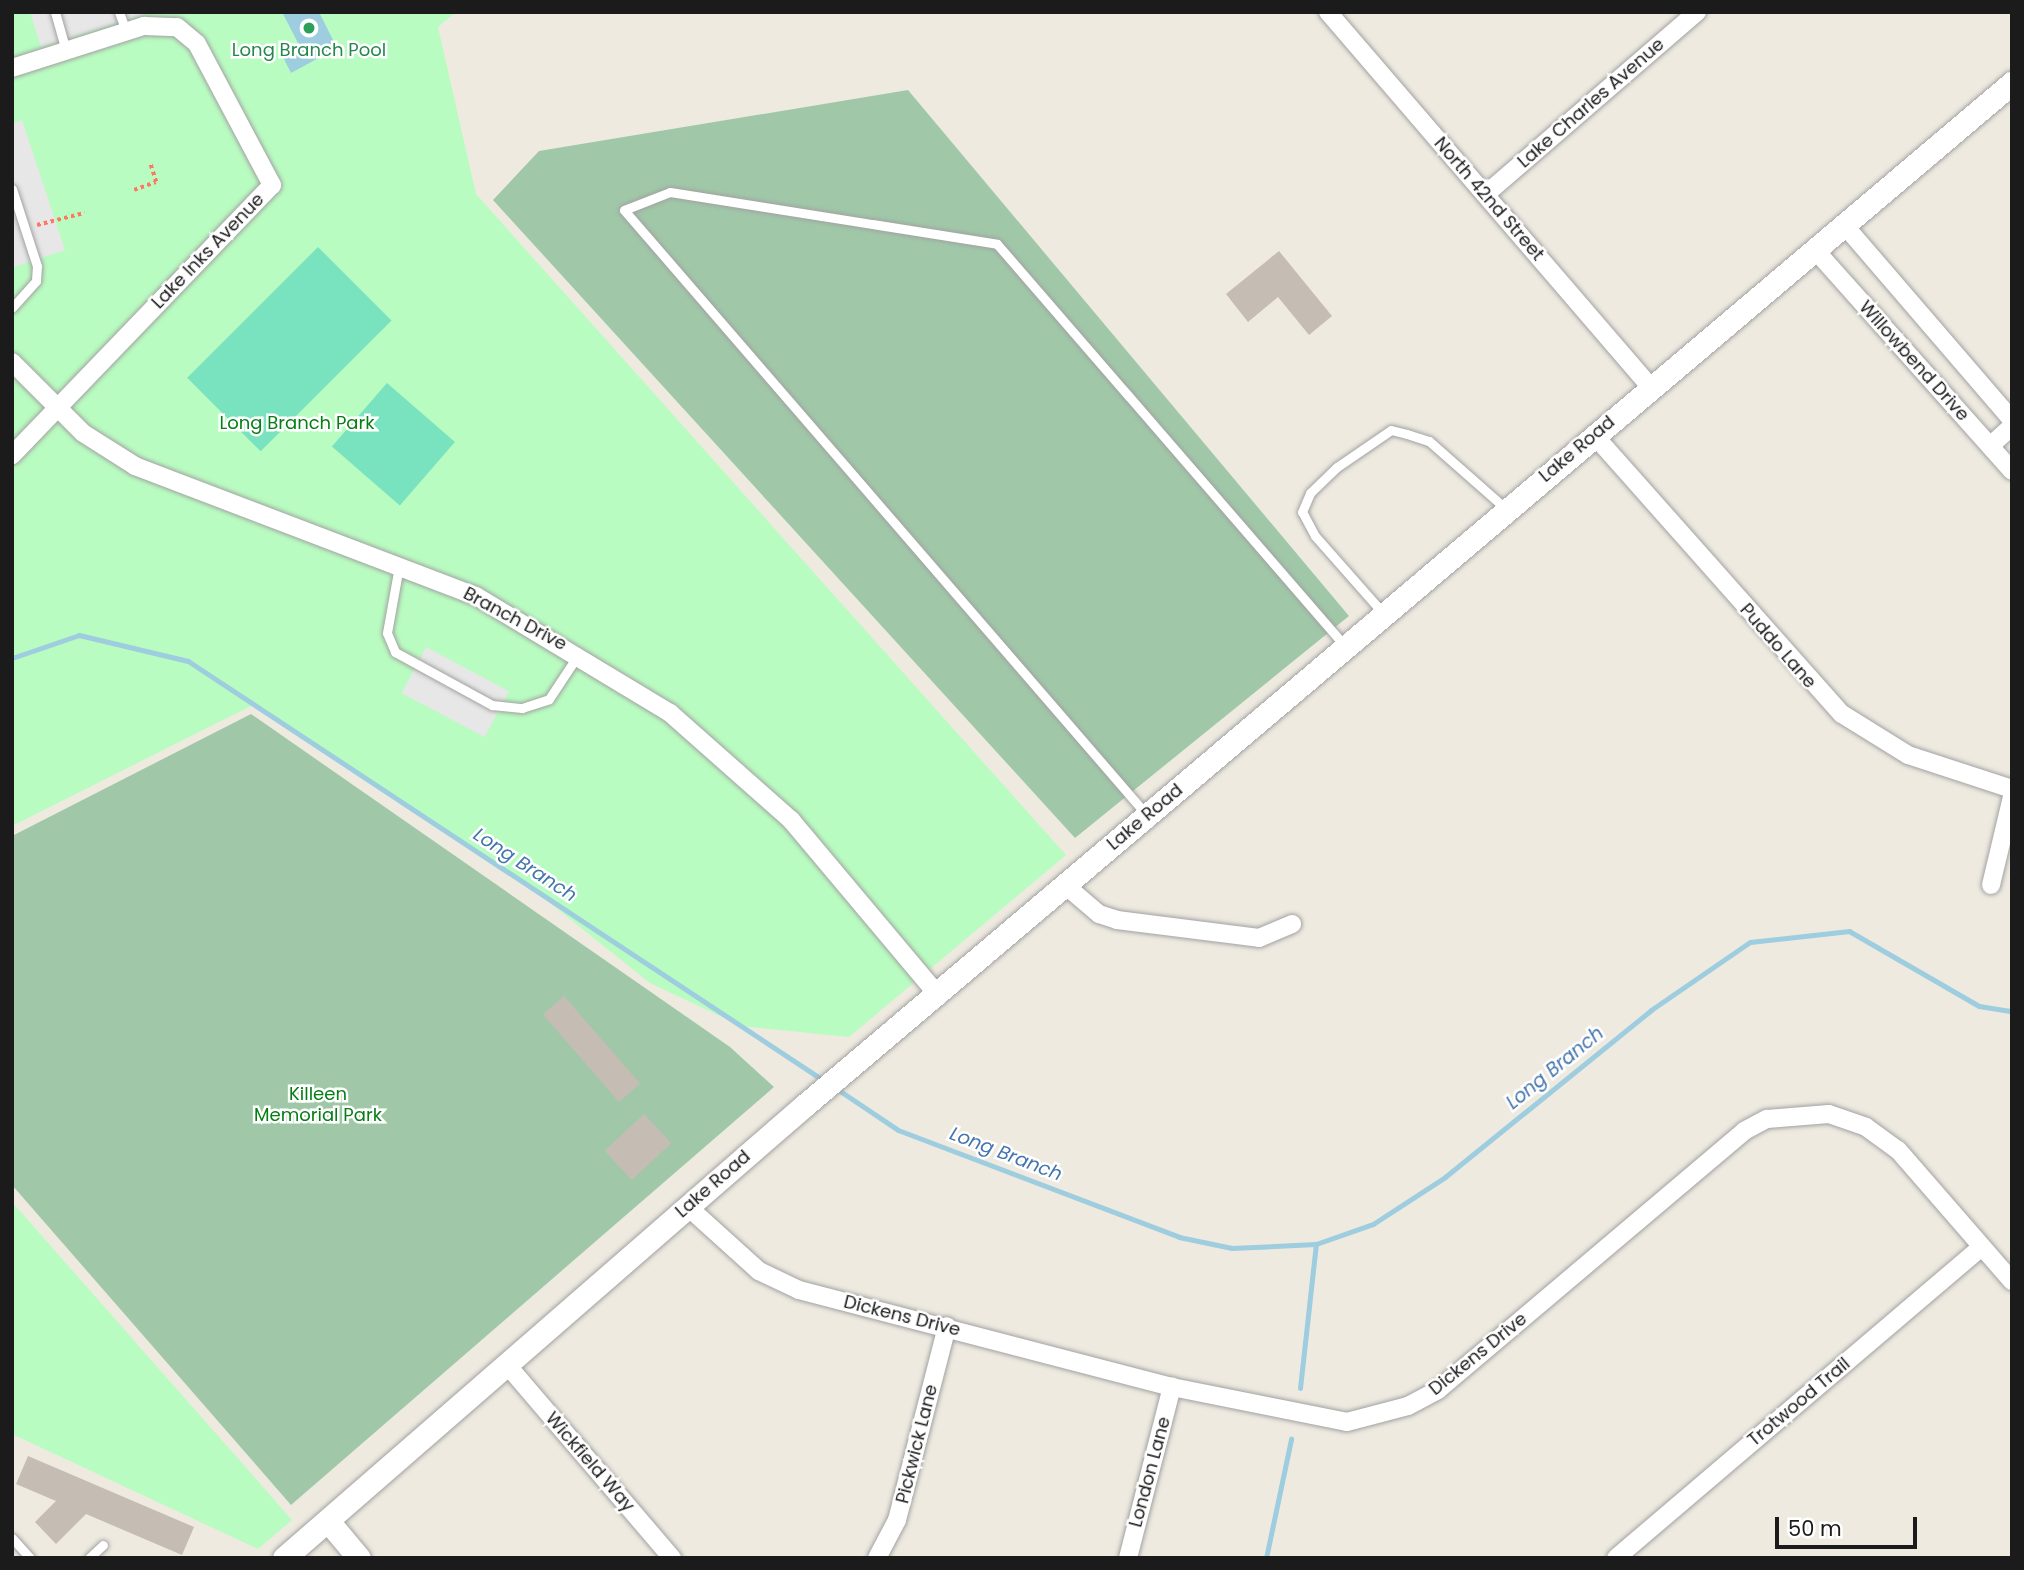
<!DOCTYPE html>
<html>
<head>
<meta charset="utf-8">
<style>
	body { margin:0 }
	#map { position:relative; width:2024px; height:1570px; overflow:hidden; background:#eeeae0; font-family:Poppins,sans-serif }
	div>[style] { position:absolute }
	.cemetery>* { inset:0; background:#a0c8a8 }
	.park>* { inset:0; background:#b9fcc1 }
	.pitch>* { inset:0; background:#79e2be; transform-origin:0 0 }
	.parking>* { inset:0; background:#e7e7e7; transform-origin:0 0 }
	.water>* { inset:0; background:#9dcdde }
	.stream>* { height:5px; margin:-2.5px; padding:0 2.5px; transform-origin:2.5px; border-radius:2.5px; background:#9dcdde }
	.building>* { inset:0; background:#c5bcb3; transform-origin:0 0 }
	.path>* { height:3.5px; margin-top:-1.75px; transform-origin:0; background:repeating-linear-gradient(90deg,#ff7760 0 3.5px,transparent 0 7px) }
	.roads { filter:drop-shadow(0 0 2px #a2a2a2) drop-shadow(0 0 2px #a2a2a2) }
	.service>* { height:9px; margin:-4.5px; padding:0 4.5px; transform-origin:4.5px; border-radius:4.5px; background:#fff }
	.minor>* { height:18px; margin:-9px; padding:0 9px; transform-origin:9px; border-radius:9px; background:#fff }
	.tertiary>* { height:23px; margin:-11.5px; padding:0 11.5px; transform-origin:11.5px; border-radius:11.5px; background:#fff }
	.dots>* { width:19px; height:19px; translate:-50% -50%; box-sizing:border-box; border:4px solid #fff; border-radius:50% }
	span { translate:-50% -50%; white-space:nowrap; text-align:center; line-height:1.15; -webkit-text-stroke:5px #fff; paint-order:stroke }
	.leisure-label { font-size:18px; color:#27864d }
	.street-label { font-size:18px; color:#1b1b1b }
	.park-label { font-size:18px; color:#067d15 }
	.water-label { font-size:19px; color:#4475af; font-style:italic }
	.frame { position:absolute; inset:0; border:14px solid #1b1b1b; pointer-events:none }
	.scale { position:absolute; left:1775px; top:1517px; width:142px; height:32px; box-sizing:border-box; border:4px solid #1b1b1b; border-top:0; padding-left:9px; font-size:21px; line-height:24px; white-space:nowrap; color:#1b1b1b; -webkit-text-stroke:5px #fff; paint-order:stroke }
</style>
</head>
<body>
<div id="map">
	<div class="cemetery">
		<i style="clip-path:polygon(908px 90px,1349px 616px,1075px 838px,493px 200px,539px 151px)"></i>
		<i style="clip-path:polygon(251px 714px,730px 1047px,774px 1087px,291px 1505px,12px 1185px,12px 836px)"></i>
	</div>
	<div class="park">
		<i style="clip-path:polygon(12px 12px,456px 12px,438px 27px,476px 194px,1066px 855px,849px 1037px,741px 1026px,650px 983px,540px 895px,253px 705px,12px 826px)"></i>
		<i style="clip-path:polygon(12px 1202px,292px 1520px,258px 1549px,12px 1434px)"></i>
	</div>
	<div class="pitch">
		<i style="left:318px;top:247px;width:104px;height:185px;rotate:45deg"></i>
		<i style="left:387px;top:383px;width:90px;height:84px;rotate:41deg"></i>
	</div>
	<div class="parking">
		<i style="clip-path:polygon(30px 12px,144px 12px,145px 14px,41px 47px)"></i>
		<i style="clip-path:polygon(22px 120px,65px 250px,14px 267px,12px 124px)"></i>
		<i style="left:426px;top:647px;width:94px;height:52px;rotate:28deg"></i>
	</div>
	<div class="water">
		<i style="clip-path:polygon(282px 12px,319px 12px,337px 48px,291px 73px,281px 53px,298px 43px)"></i>
	</div>
	<div class="stream">
		<i style="left:12px;top:658px;width:71px;rotate:-18.9deg"></i>
		<i style="left:79px;top:635px;width:112px;rotate:13.4deg"></i>
		<i style="left:188px;top:661px;width:764px;rotate:33.42deg"></i>
		<i style="left:834px;top:1087px;width:77px;rotate:33.9deg"></i>
		<i style="left:898px;top:1130px;width:301px;rotate:20.8deg"></i>
		<i style="left:1179px;top:1237px;width:54px;rotate:11.7deg"></i>
		<i style="left:1232px;top:1248px;width:84px;rotate:-2.7deg"></i>
		<i style="left:1316px;top:1244px;width:60px;rotate:-19.3deg"></i>
		<i style="left:1373px;top:1224px;width:86px;rotate:-33.1deg"></i>
		<i style="left:1445px;top:1177px;width:265px;rotate:-39deg"></i>
		<i style="left:1651px;top:1010px;width:120px;rotate:-34.5deg"></i>
		<i style="left:1750px;top:942px;width:100px;rotate:-6.3deg"></i>
		<i style="left:1849px;top:931px;width:150px;rotate:30deg"></i>
		<i style="left:1979px;top:1006px;width:33px;rotate:9deg"></i>
		<i style="left:1300px;top:1388px;width:145px;rotate:-83.7deg"></i>
		<i style="left:1266px;top:1558px;width:122px;rotate:-78.1deg"></i>
	</div>
	<div class="building">
		<i style="clip-path:polygon(1279px 251px,1332px 316px,1309px 335px,1278px 297px,1248px 322px,1226px 294px)"></i>
		<i style="left:564px;top:996px;width:116px;height:28px;rotate:49deg"></i>
		<i style="left:644px;top:1114px;width:40px;height:54px;rotate:47deg"></i>
		<i style="clip-path:polygon(28px 1456px,194px 1527px,182px 1555px,86px 1514px,56px 1544px,35px 1522px,56px 1501px,16px 1484px)"></i>
	</div>
	<div class="path">
		<i style="left:134px;top:190px;width:23px;rotate:-20deg"></i>
		<i style="left:156px;top:182px;width:19px;rotate:-108deg"></i>
		<i style="left:37px;top:225px;width:49px;rotate:-14.3deg"></i>
	</div>
	<div class="roads">
		<div class="service">
			<i style="left:55px;top:12px;width:41px;rotate:74.2deg"></i>
			<i style="left:119px;top:12px;width:20px;rotate:70deg"></i>
			<i style="left:12px;top:189px;width:81px;rotate:72deg"></i>
			<i style="left:37px;top:266px;width:15px;rotate:94deg"></i>
			<i style="left:36px;top:281px;width:36px;rotate:132deg"></i>
			<i style="left:399px;top:566px;width:68px;rotate:100.2deg"></i>
			<i style="left:387px;top:633px;width:21px;rotate:67deg"></i>
			<i style="left:395px;top:652px;width:111px;rotate:28.7deg"></i>
			<i style="left:492px;top:705px;width:30px;rotate:6deg"></i>
			<i style="left:522px;top:708px;width:28px;rotate:-18deg"></i>
			<i style="left:549px;top:699px;width:53px;rotate:-56.6deg"></i>
			<i style="left:1383px;top:613px;width:103px;rotate:-131.4deg"></i>
			<i style="left:1315px;top:536px;width:27px;rotate:-118deg"></i>
			<i style="left:1302px;top:512px;width:21px;rotate:-67deg"></i>
			<i style="left:1310px;top:493px;width:37px;rotate:-44deg"></i>
			<i style="left:1337px;top:467px;width:65px;rotate:-34.4deg"></i>
			<i style="left:1391px;top:430px;width:16px;rotate:14deg"></i>
			<i style="left:1407px;top:434px;width:23px;rotate:18deg"></i>
			<i style="left:1429px;top:441px;width:103px;rotate:41.4deg"></i>
			<i style="left:1146px;top:814px;width:798px;rotate:-130.83deg"></i>
			<i style="left:624px;top:210px;width:49px;rotate:-21.4deg"></i>
			<i style="left:670px;top:192px;width:331px;rotate:9deg"></i>
			<i style="left:997px;top:244px;width:532px;rotate:49.12deg"></i>
			<i style="left:12px;top:1538px;width:27px;rotate:48deg"></i>
			<i style="left:89px;top:1558px;width:19px;rotate:-43deg"></i>
		</div>
		<div class="minor">
			<i style="left:1328px;top:12px;width:494px;rotate:49.3deg"></i>
			<i style="left:12px;top:68px;width:139px;rotate:-17.7deg"></i>
			<i style="left:144px;top:26px;width:33px;rotate:2deg"></i>
			<i style="left:177px;top:27px;width:26px;rotate:40deg"></i>
			<i style="left:197px;top:44px;width:160px;rotate:62deg"></i>
			<i style="left:272px;top:185px;width:375px;rotate:133.9deg"></i>
			<i style="left:1486px;top:194px;width:279px;rotate:-40.8deg"></i>
			<i style="left:1846px;top:227px;width:255px;rotate:49.3deg"></i>
			<i style="left:1817px;top:252px;width:293px;rotate:48.3deg"></i>
			<i style="left:12px;top:362px;width:100px;rotate:45deg"></i>
			<i style="left:83px;top:433px;width:62px;rotate:32.4deg"></i>
			<i style="left:135px;top:466px;width:365px;rotate:20.9deg"></i>
			<i style="left:476px;top:596px;width:227px;rotate:31.1deg"></i>
			<i style="left:670px;top:713px;width:162px;rotate:41.5deg"></i>
			<i style="left:791px;top:820px;width:229px;rotate:50deg"></i>
			<i style="left:1594px;top:435px;width:373px;rotate:48.4deg"></i>
			<i style="left:1842px;top:714px;width:78px;rotate:31.8deg"></i>
			<i style="left:1908px;top:755px;width:109px;rotate:18.1deg"></i>
			<i style="left:1990px;top:446px;width:30px;rotate:-42deg"></i>
			<i style="left:1065px;top:885px;width:45px;rotate:40.5deg"></i>
			<i style="left:1099px;top:914px;width:19px;rotate:18deg"></i>
			<i style="left:1117px;top:920px;width:143px;rotate:7.2deg"></i>
			<i style="left:1259px;top:938px;width:36px;rotate:-23deg"></i>
			<i style="left:1991px;top:885px;width:90px;rotate:-76.6deg"></i>
			<i style="left:687px;top:1206px;width:97px;rotate:42.1deg"></i>
			<i style="left:759px;top:1271px;width:44px;rotate:25.4deg"></i>
			<i style="left:799px;top:1290px;width:385px;rotate:14.6deg"></i>
			<i style="left:1172px;top:1387px;width:178px;rotate:11.3deg"></i>
			<i style="left:1347px;top:1422px;width:63px;rotate:-14.7deg"></i>
			<i style="left:1408px;top:1406px;width:34px;rotate:-28deg"></i>
			<i style="left:1438px;top:1390px;width:401px;rotate:-40.2deg"></i>
			<i style="left:1744px;top:1131px;width:26px;rotate:-28deg"></i>
			<i style="left:1767px;top:1119px;width:62px;rotate:-4.6deg"></i>
			<i style="left:1829px;top:1114px;width:39px;rotate:19deg"></i>
			<i style="left:1866px;top:1127px;width:39px;rotate:36deg"></i>
			<i style="left:1898px;top:1150px;width:174px;rotate:49deg"></i>
			<i style="left:508px;top:1366px;width:253px;rotate:49.5deg"></i>
			<i style="left:877px;top:1558px;width:43px;rotate:-62.2deg"></i>
			<i style="left:897px;top:1520px;width:200px;rotate:-75.5deg"></i>
			<i style="left:1128px;top:1558px;width:177px;rotate:-75.6deg"></i>
			<i style="left:1616px;top:1558px;width:480px;rotate:-40.4deg"></i>
		</div>
		<div class="tertiary">
			<i style="left:328px;top:1521px;width:48px;rotate:50deg"></i>
			<i style="left:284px;top:1558px;width:690px;rotate:-41.01deg"></i>
			<i style="left:805px;top:1105px;width:1582px;rotate:-40.26deg"></i>
		</div>
	</div>
	<div class="dots">
		<i style="left:309px;top:28px;background:#2e9e5b"></i>
	</div>
	<div class="leisure-label">
		<span style="left:309px;top:50px">Long Branch Pool</span>
	</div>
	<div class="street-label">
		<span style="left:1591px;top:103px;rotate:-41deg">Lake Charles Avenue</span>
		<span style="left:1489px;top:199px;rotate:49deg">North 42nd Street</span>
		<span style="left:208px;top:251px;rotate:-46deg">Lake Inks Avenue</span>
		<span style="left:1914px;top:361px;rotate:48deg">Willowbend Drive</span>
		<span style="left:1577px;top:449px;rotate:-40deg">Lake Road</span>
		<span style="left:515px;top:619px;rotate:28deg">Branch Drive</span>
		<span style="left:1778px;top:646px;rotate:49deg">Puddo Lane</span>
		<span style="left:1145px;top:817px;rotate:-40deg">Lake Road</span>
		<span style="left:713px;top:1184px;rotate:-41deg">Lake Road</span>
		<span style="left:902px;top:1316px;rotate:14deg">Dickens Drive</span>
		<span style="left:1478px;top:1354px;rotate:-39deg">Dickens Drive</span>
		<span style="left:1799px;top:1402px;rotate:-40deg">Trotwood Trail</span>
		<span style="left:917px;top:1444px;rotate:-76deg">Pickwick Lane</span>
		<span style="left:590px;top:1462px;rotate:49deg">Wickfield Way</span>
		<span style="left:1150px;top:1472px;rotate:-75deg">London Lane</span>
	</div>
	<div class="park-label">
		<span style="left:297px;top:423px">Long Branch Park</span>
		<span style="left:318px;top:1105px">Killeen<br>Memorial Park</span>
	</div>
	<div class="water-label">
		<span style="left:525px;top:865px;rotate:33deg">Long Branch</span>
		<span style="left:1555px;top:1068px;rotate:-39deg">Long Branch</span>
		<span style="left:1006px;top:1154px;rotate:21deg">Long Branch</span>
	</div>
	<div class="frame"></div>
	<div class="scale">50 m</div>
</div>
</body>
</html>
